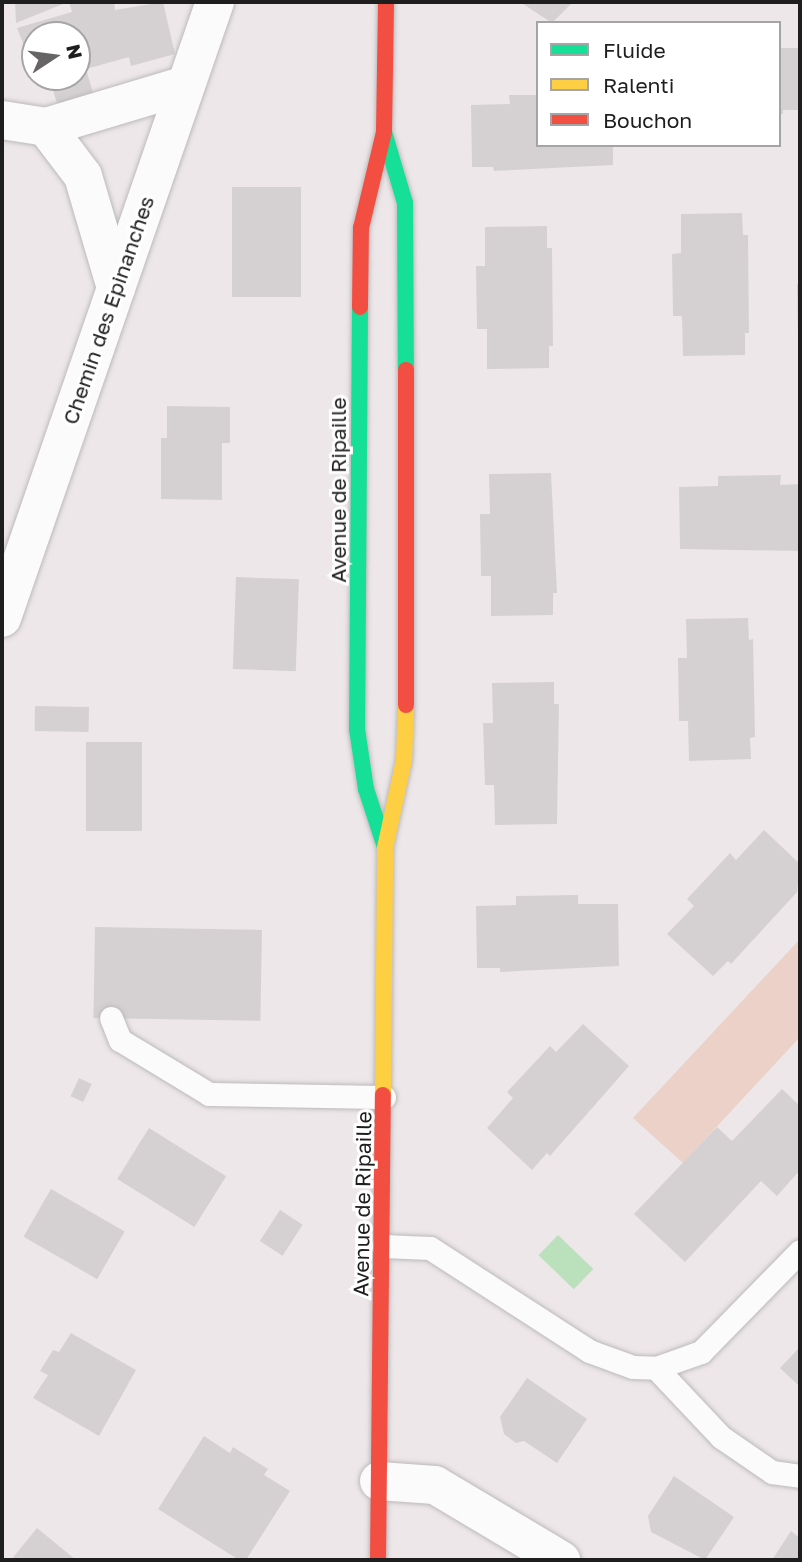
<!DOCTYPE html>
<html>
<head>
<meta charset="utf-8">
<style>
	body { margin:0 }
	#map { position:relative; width:802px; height:1562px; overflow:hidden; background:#ede7ea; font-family:"Golos Text",sans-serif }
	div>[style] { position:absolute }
	.grass>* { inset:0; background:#ebd1c7 }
	.water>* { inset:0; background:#bbe0bc; transform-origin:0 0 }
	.building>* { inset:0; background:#d5d1d3; transform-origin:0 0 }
	.roads { filter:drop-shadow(0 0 2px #bdbabb) drop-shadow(0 0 2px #bdbabb) }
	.lane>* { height:23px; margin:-11.5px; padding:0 11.5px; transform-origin:11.5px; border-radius:11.5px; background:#fcfbfc }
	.street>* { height:38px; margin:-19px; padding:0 19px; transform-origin:19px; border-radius:19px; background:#fcfbfc }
	.fast>* { height:16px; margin:-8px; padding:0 8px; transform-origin:8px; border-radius:8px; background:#16e098 }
	.slow>* { height:16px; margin:-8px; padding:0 8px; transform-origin:8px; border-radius:8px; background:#ffcf43 }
	.jam>* { height:16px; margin:-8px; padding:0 8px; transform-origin:8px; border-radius:8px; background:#f24e42 }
	span { translate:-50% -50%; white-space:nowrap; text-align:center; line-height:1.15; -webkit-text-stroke:6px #fff; paint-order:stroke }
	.street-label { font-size:21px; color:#1e1e1e }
	.frame { position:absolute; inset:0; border:4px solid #1e1e1e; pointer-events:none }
	.legend { position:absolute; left:536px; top:21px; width:245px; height:126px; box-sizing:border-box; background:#fff; border:2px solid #a5a5a5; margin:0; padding:9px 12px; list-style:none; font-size:21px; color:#1e1e1e }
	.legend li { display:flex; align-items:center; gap:14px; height:35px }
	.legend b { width:35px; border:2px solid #a5a5a5 }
	.north { position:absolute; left:21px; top:21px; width:70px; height:70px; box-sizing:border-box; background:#fff; border:2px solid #a5a5a5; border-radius:50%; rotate:77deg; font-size:19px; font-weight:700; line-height:28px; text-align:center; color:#1e1e1e }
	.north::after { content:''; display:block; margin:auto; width:24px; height:32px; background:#666465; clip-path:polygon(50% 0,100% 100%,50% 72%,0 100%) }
</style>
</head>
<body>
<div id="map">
	<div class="grass">
		<i style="clip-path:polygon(800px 939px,800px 1037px,683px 1163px,633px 1118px)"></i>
	</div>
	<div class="water">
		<i style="left:558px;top:1235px;width:49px;height:28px;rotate:44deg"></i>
	</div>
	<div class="building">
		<i style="clip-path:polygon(15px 2px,68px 2px,16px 23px)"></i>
		<i style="clip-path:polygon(69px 2px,114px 2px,115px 10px,163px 2px,175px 54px,131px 66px,129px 57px,86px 69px,93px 93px,58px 106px,50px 81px,40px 86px,36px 77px,77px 77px,77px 35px,35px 35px,35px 73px,17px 28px,72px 12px)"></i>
		<i style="clip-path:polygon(520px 2px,573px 2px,552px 23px)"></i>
		<i style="clip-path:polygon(779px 48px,800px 48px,800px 110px,783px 110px,783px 114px,779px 114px)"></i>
		<i style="clip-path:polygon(509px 95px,538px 95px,538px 145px,613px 145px,613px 165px,494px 171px,493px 167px,472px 167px,471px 105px,510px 104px)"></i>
		<i style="left:232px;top:187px;width:69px;height:110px"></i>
		<i style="clip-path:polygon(742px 213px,743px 235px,748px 235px,749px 333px,745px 333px,745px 355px,683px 356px,682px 316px,673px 316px,672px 254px,681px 253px,681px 214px)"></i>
		<i style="clip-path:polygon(547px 226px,547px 248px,552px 248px,553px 346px,549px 346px,549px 368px,487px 369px,487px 329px,477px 329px,476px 266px,485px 266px,485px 227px)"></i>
		<i style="clip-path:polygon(797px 284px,800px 284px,800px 342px,798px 342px)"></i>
		<i style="clip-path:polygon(167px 406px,230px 407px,230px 443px,222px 443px,222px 500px,161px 499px,161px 438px,167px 438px)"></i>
		<i style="clip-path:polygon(551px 473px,557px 593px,553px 593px,553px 615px,491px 616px,491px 576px,481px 576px,480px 514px,490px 514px,489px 474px)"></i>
		<i style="clip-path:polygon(781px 475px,780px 485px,800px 484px,800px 551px,680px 549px,679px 487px,718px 486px,718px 476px)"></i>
		<i style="left:236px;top:577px;width:63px;height:92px;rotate:2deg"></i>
		<i style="clip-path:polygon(748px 618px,749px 640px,753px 639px,755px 737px,750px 738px,751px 759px,689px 761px,688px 721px,679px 721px,678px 658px,687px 658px,686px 619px)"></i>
		<i style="clip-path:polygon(554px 682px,554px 704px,559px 704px,557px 824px,495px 825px,494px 785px,485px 785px,483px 723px,493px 723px,492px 683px)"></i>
		<i style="left:35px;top:706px;width:54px;height:25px;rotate:1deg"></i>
		<i style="left:86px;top:742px;width:56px;height:89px"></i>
		<i style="clip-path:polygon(764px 830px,800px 864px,797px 892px,731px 964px,728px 961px,713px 976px,667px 934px,694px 906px,687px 899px,730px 853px,736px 860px)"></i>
		<i style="clip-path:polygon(578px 895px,578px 904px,618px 904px,619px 966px,500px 972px,500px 968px,477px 968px,476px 906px,516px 905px,516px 896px)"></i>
		<i style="left:95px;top:927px;width:167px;height:91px;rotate:1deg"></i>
		<i style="clip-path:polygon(583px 1024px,629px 1066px,550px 1156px,547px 1153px,532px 1170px,487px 1128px,513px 1098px,507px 1092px,550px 1046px,556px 1052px)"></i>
		<i style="left:79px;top:1078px;width:14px;height:20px;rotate:25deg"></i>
		<i style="clip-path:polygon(782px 1089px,800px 1106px,800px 1170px,777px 1196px,761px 1181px,685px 1262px,634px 1214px,717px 1127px,732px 1141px)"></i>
		<i style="left:149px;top:1128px;width:91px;height:60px;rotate:32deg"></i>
		<i style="left:51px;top:1189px;width:85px;height:55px;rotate:30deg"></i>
		<i style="left:280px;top:1210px;width:27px;height:37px;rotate:33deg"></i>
		<i style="clip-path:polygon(71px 1333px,136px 1370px,99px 1436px,33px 1398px,48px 1375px,40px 1371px,53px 1350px,59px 1352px)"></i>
		<i style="clip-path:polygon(800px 1347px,800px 1387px,780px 1368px)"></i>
		<i style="clip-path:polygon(527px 1378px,587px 1419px,557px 1463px,524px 1441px,516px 1443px,504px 1434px,500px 1417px)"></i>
		<i style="clip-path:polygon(204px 1436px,230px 1453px,233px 1447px,268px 1469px,264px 1475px,290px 1491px,246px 1560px,239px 1560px,158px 1509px)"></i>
		<i style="clip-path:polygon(674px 1476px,734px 1517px,705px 1560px,651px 1532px,648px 1516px)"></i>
		<i style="clip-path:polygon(37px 1528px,76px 1560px,11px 1560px)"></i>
		<i style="clip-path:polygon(791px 1531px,800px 1538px,800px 1560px,772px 1560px)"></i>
	</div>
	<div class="roads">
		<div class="lane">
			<i style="left:111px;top:1018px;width:24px;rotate:68deg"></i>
			<i style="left:120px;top:1040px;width:104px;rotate:31.2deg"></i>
			<i style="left:209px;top:1094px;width:175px;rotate:1deg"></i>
			<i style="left:383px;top:1246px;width:47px;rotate:2.4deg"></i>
			<i style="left:430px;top:1248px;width:189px;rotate:32.9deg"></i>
			<i style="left:589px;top:1351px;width:47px;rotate:20deg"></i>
			<i style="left:633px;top:1367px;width:23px;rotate:2deg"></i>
			<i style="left:656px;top:1368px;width:48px;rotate:-19.6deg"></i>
			<i style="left:701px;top:1352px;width:141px;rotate:-45.6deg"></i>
			<i style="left:656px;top:1368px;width:95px;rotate:46.7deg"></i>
			<i style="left:721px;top:1437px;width:62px;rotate:34.5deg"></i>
			<i style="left:772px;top:1472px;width:28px;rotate:8deg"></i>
		</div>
		<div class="street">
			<i style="left:2px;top:120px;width:45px;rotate:9deg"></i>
			<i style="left:46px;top:127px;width:146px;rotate:-16.7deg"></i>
			<i style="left:46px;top:127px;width:61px;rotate:52.9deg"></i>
			<i style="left:83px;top:176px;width:117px;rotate:73.6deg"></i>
			<i style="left:2px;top:618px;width:652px;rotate:-70.93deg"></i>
			<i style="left:379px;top:1481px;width:56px;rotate:4.1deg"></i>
			<i style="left:435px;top:1485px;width:147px;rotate:30.8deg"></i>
		</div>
		<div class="fast">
			<i style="left:384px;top:132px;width:74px;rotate:73.5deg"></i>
			<i style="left:405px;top:203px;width:167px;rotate:89.7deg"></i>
			<i style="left:360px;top:307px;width:422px;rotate:90.4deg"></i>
			<i style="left:357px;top:729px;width:61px;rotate:81.5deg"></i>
			<i style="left:366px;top:789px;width:61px;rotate:71.9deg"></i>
		</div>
		<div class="slow">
			<i style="left:383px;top:1095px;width:247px;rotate:-89.5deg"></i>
			<i style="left:385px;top:848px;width:90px;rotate:-77.8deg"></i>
			<i style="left:404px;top:760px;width:55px;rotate:-87.9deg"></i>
		</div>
		<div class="jam">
			<i style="left:360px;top:307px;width:79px;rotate:-89.3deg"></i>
			<i style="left:361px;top:228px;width:99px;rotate:-76.5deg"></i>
			<i style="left:384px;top:132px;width:130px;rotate:-89.1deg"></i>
			<i style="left:406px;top:370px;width:335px;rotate:90deg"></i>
			<i style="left:378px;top:1560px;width:465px;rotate:-89.4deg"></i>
		</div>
	</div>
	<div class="street-label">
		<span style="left:108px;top:310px;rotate:-71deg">Chemin des Epinanches</span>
		<span style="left:338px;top:490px;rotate:-90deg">Avenue de Ripaille</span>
		<span style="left:362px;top:1204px;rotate:-89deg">Avenue de Ripaille</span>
	</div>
	<div class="frame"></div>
	<ul class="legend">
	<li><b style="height:9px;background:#16e098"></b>Fluide</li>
	<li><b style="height:9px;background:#ffcf43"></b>Ralenti</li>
	<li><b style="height:9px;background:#f24e42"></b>Bouchon</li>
	</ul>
	<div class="north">N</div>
</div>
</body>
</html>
